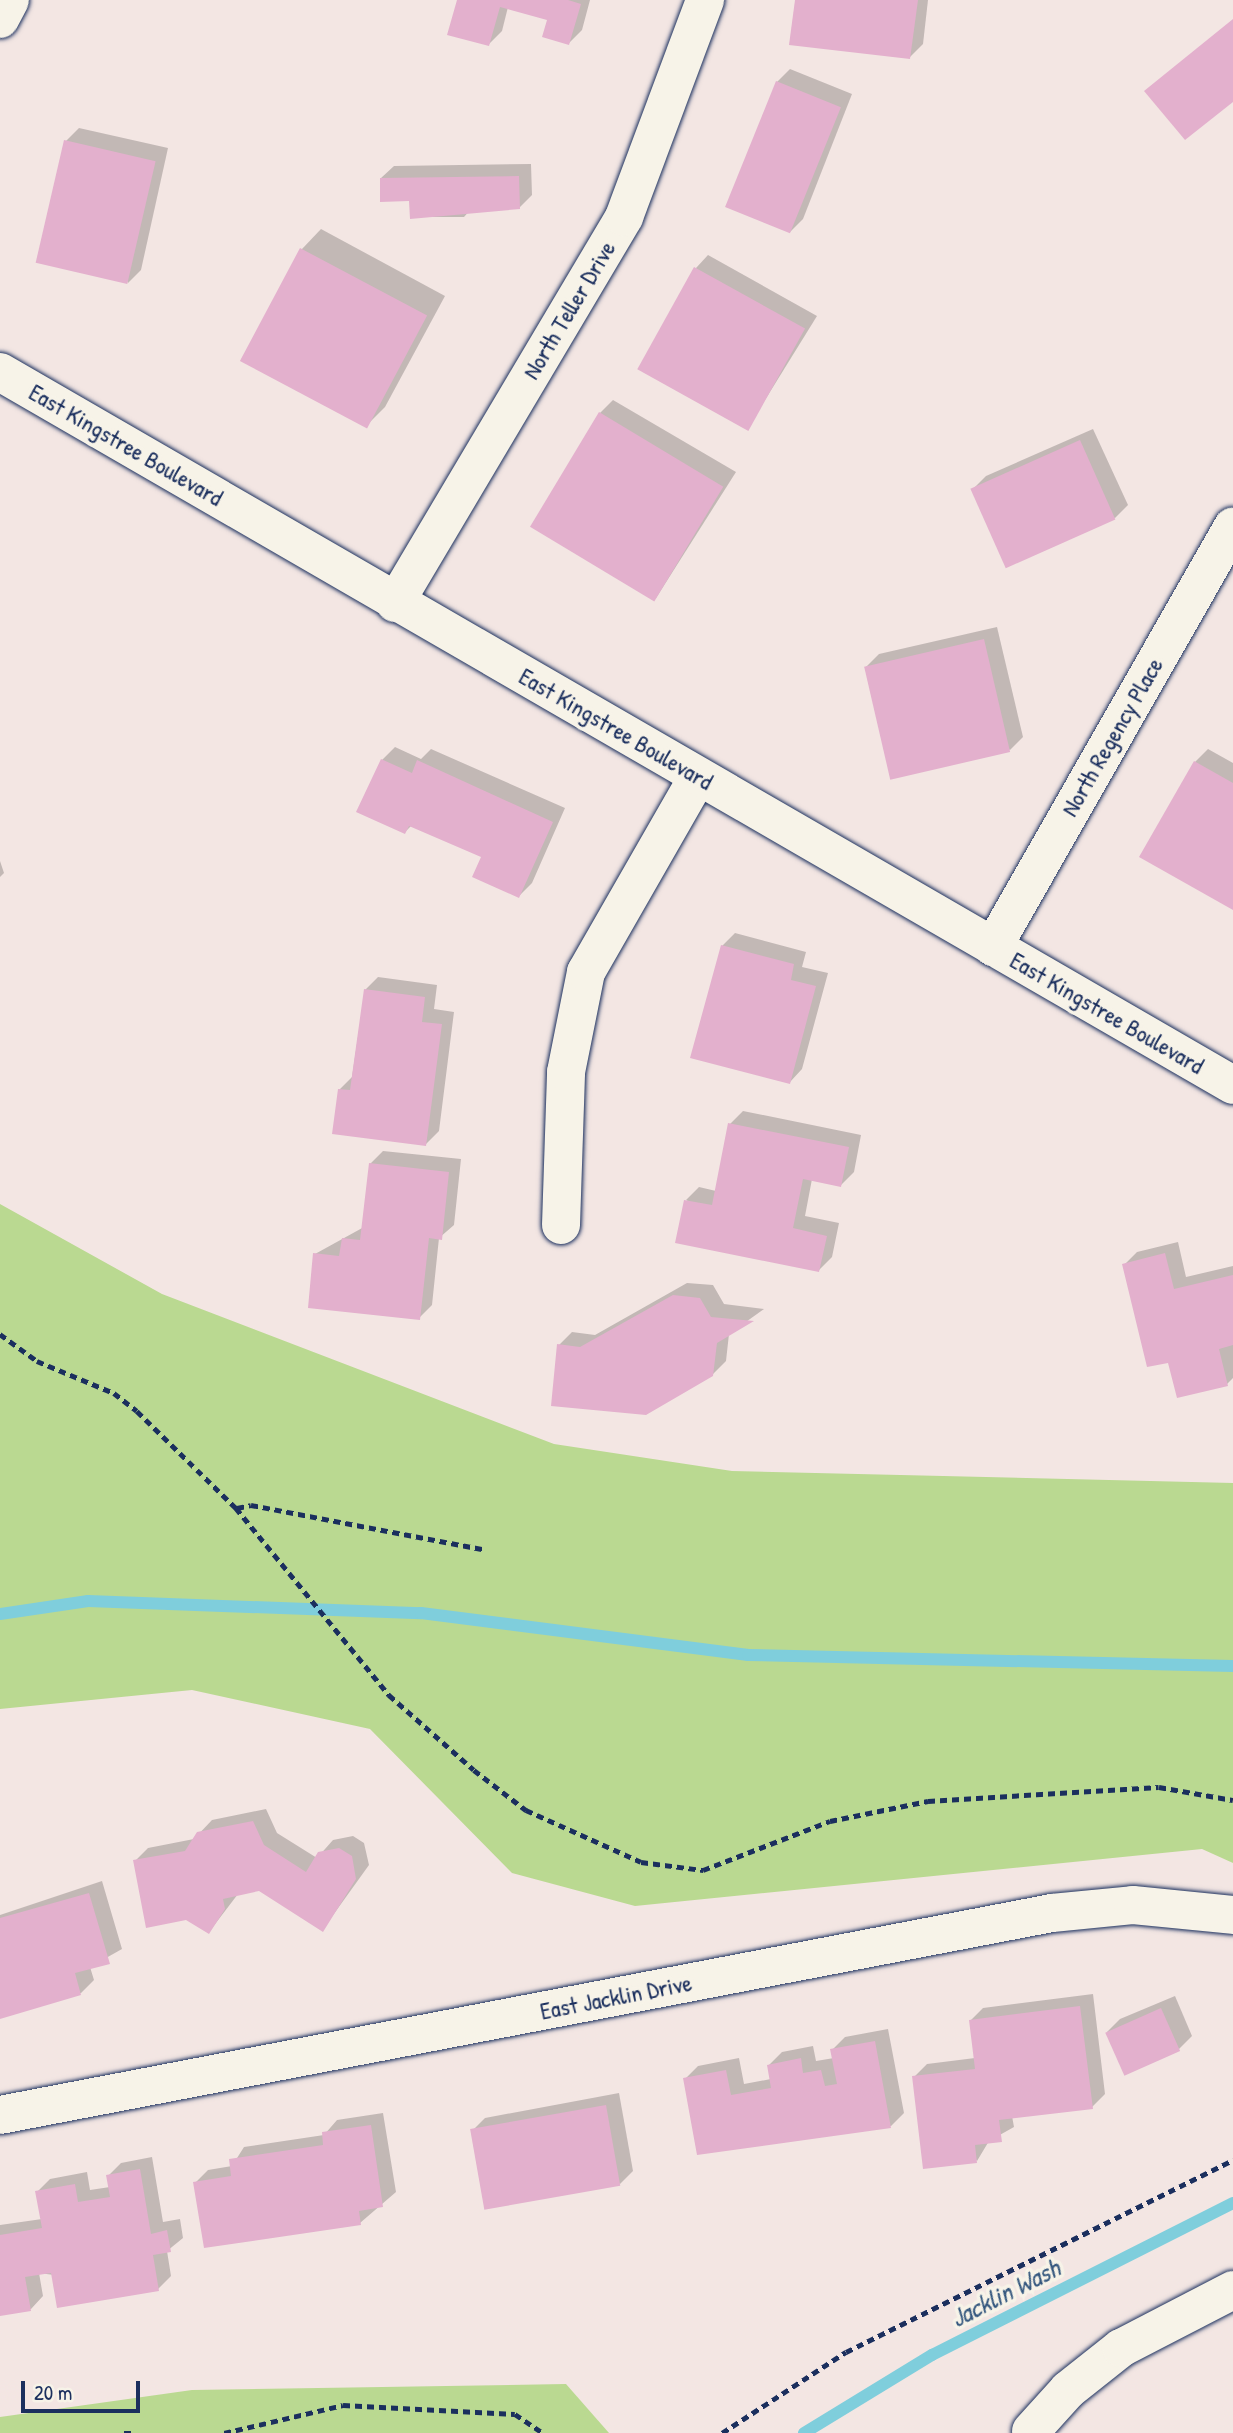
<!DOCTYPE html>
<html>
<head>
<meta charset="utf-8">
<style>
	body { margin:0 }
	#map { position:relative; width:1233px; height:2433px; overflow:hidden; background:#f3e6e3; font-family:"Patrick Hand",sans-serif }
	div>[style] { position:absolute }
	.green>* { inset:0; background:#bad991 }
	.shadow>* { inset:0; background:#0003 }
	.stream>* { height:12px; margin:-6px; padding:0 6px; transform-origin:6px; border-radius:6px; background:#7fcedc }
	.building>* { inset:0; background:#e3b0cd; transform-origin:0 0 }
	.path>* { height:4.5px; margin-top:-2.25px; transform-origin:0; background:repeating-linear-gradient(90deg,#1b2f5e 0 7px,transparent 0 12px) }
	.roads { filter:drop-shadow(0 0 2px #1b2f5e) drop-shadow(0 0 2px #1b2f5e) }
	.street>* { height:38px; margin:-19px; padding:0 19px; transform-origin:19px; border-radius:19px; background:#f7f3e8 }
	.secondary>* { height:38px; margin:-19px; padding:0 19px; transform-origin:19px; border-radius:19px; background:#f7f3e8 }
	span { translate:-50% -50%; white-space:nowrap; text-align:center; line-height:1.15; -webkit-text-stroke:7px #f7f3e8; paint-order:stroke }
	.street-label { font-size:24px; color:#1b2f5e }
	.water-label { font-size:26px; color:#34577e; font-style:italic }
	.scale { position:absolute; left:21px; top:2381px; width:119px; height:32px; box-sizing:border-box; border:4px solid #1b2f5e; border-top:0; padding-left:9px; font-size:21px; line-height:24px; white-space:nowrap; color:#1b2f5e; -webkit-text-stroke:5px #f7f3e8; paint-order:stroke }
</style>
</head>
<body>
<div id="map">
	<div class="green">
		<i style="clip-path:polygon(0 1204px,162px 1294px,554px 1444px,732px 1471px,1233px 1483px,1233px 1863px,1202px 1849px,635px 1906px,512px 1873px,370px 1729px,192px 1690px,0 1709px)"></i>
		<i style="clip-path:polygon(566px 2384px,609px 2433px,0 2433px,0 2417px,192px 2390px)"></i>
	</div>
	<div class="shadow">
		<i style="clip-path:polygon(459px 0,590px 0,582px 30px,569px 43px,549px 19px,508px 7px,502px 31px,489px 44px)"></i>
		<i style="clip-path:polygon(796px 0,928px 0,923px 44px,910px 57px)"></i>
		<i style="clip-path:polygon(790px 69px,852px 94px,803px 219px,790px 232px,777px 82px)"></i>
		<i style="clip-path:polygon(79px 128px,168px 148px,141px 270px,128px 283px,66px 141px)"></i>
		<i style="clip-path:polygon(531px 164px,532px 195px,519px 208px,472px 208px,464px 217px,412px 217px,411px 200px,381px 178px,394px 166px)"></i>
		<i style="clip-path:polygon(321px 229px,445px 296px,385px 407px,366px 426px,241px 360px,302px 249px)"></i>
		<i style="clip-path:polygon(708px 255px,817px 316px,747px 429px,696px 268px)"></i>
		<i style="clip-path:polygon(613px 400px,736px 472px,656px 598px,600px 413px)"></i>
		<i style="clip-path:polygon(1093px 429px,1128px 505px,1115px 518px,973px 489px,986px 476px)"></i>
		<i style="clip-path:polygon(997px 627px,1023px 737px,1010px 750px,866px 667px,879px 654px)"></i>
		<i style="clip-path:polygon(395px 747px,421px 759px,431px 749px,565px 808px,532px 883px,519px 896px,483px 856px,412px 825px,405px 832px,382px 760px)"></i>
		<i style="clip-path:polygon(1208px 749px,1233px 763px,1233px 908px,1195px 762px)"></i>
		<i style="clip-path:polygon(0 861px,4px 873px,0 877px)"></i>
		<i style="clip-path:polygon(735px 933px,806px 952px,802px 967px,828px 973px,802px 1069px,790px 1082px,722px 946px)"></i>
		<i style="clip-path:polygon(378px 977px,437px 985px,434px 1009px,454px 1012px,439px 1131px,426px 1144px,339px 1090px,352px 1077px,365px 990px)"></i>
		<i style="clip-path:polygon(743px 1111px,861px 1135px,854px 1172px,841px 1185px,812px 1179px,805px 1216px,839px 1223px,832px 1257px,819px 1270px,686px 1200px,699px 1187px,716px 1191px,730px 1124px)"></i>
		<i style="clip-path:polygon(383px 1151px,461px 1159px,454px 1225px,439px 1238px,432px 1305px,419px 1318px,315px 1254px,364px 1227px,370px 1164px)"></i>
		<i style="clip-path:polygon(1178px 1242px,1186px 1277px,1233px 1266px,1233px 1378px,1227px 1384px,1169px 1361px,1124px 1265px,1137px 1252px)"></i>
		<i style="clip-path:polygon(687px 1283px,713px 1285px,724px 1304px,764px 1309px,729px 1334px,726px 1361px,712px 1375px,559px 1345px,572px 1332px,595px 1335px)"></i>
		<i style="clip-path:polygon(266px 1809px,277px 1833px,317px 1858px,333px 1840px,353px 1836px,364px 1843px,369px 1865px,323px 1929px,259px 1890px,238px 1894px,209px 1932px,135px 1861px,148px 1848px,194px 1839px,212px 1820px)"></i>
		<i style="clip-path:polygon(102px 1881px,122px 1949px,90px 1967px,94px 1980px,81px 1993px,0 2017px,0 1915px)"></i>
		<i style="clip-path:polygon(1093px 1994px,1105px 2094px,1092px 2107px,1012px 2116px,1014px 2127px,989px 2141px,977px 2161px,914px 2077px,927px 2064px,975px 2058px,970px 2021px,983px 2008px)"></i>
		<i style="clip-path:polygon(1175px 1996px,1192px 2036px,1179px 2049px,1107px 2032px,1120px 2019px)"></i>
		<i style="clip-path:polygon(888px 2029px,904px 2113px,891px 2126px,699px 2153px,685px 2079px,698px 2066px,739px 2058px,744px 2084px,771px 2079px,769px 2065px,782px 2052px,813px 2046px,816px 2061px,834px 2058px,832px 2050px,845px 2037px)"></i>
		<i style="clip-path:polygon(619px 2093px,633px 2171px,620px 2184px,472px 2131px,485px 2118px)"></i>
		<i style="clip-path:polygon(383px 2113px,396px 2192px,360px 2223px,195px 2183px,208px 2170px,232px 2166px,244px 2147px,324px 2135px,337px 2120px)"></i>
		<i style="clip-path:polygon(152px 2157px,163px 2222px,180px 2219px,183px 2238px,167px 2251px,171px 2276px,158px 2289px,39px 2273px,43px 2296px,31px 2309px,0 2315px,0 2225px,42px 2219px,37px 2192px,50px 2179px,87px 2172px,90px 2190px,110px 2187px,108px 2176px,121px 2163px)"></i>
	</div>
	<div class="stream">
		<i style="left:0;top:1614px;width:89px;rotate:-8.4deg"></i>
		<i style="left:88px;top:1601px;width:333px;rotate:2.1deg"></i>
		<i style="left:421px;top:1613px;width:330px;rotate:7.3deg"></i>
		<i style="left:748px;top:1655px;width:485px;rotate:1.3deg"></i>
		<i style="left:804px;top:2433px;width:150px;rotate:-31.4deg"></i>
		<i style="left:932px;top:2355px;width:337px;rotate:-26.8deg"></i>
	</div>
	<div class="building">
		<i style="clip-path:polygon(457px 0,568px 0,581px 4px,569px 45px,542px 37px,547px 20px,500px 7px,489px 46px,447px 35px)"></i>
		<i style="clip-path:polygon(795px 0,918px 0,910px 59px,789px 45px)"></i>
		<i style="clip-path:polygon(1233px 19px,1233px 102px,1185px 140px,1144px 91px)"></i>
		<i style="left:776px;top:81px;width:70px;height:136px;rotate:22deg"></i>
		<i style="left:64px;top:140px;width:94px;height:126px;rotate:13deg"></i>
		<i style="clip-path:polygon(519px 176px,520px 209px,410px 219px,409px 201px,380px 202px,380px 178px)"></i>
		<i style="left:300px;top:248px;width:144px;height:128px;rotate:28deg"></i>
		<i style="left:694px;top:267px;width:127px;height:117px;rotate:29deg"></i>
		<i style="left:599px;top:412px;width:145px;height:134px;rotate:31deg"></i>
		<i style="left:1080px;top:440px;width:87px;height:120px;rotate:66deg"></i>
		<i style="left:984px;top:639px;width:116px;height:123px;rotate:77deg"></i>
		<i style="clip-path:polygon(381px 759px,412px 773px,417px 760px,553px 822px,519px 898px,472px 877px,481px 857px,409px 826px,405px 834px,356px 812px)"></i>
		<i style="clip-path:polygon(1194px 761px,1233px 783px,1233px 910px,1139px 857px)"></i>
		<i style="clip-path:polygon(721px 945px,794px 964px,791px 980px,816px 986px,790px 1084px,690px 1058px)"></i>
		<i style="clip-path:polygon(364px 989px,425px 997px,422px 1022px,442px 1024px,426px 1146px,332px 1134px,338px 1089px,350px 1090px)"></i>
		<i style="clip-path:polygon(728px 1123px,849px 1147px,841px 1187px,803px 1179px,793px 1228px,827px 1236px,819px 1272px,675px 1243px,684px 1200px,712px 1205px)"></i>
		<i style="clip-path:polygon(369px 1163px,449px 1172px,442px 1240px,429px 1238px,420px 1320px,308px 1308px,313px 1253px,339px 1256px,342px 1238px,360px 1240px)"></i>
		<i style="clip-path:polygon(1165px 1253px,1174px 1289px,1233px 1275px,1233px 1345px,1219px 1349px,1228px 1386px,1177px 1398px,1168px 1363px,1147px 1367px,1122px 1264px)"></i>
		<i style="clip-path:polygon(673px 1295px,700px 1298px,711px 1317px,754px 1321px,717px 1343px,713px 1376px,646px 1415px,551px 1406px,557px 1344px,580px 1347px)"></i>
		<i style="clip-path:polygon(253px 1821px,264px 1845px,306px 1872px,318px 1852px,339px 1848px,352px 1856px,356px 1879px,323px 1932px,259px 1891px,223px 1899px,225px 1909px,209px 1934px,186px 1920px,146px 1928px,133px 1860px,185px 1851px,197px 1832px)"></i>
		<i style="clip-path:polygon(89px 1893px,110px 1964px,75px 1973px,81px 1995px,0 2019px,0 1918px)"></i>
		<i style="clip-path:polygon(1080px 2006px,1093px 2109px,999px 2120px,1002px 2142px,975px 2145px,977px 2163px,923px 2169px,912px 2076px,975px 2069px,969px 2020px)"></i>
		<i style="left:1161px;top:2008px;width:47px;height:61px;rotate:66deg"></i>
		<i style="clip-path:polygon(875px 2041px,891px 2128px,697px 2155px,683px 2078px,726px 2070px,731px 2095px,771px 2088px,767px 2065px,801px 2058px,803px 2073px,821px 2070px,825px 2086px,837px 2084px,830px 2049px)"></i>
		<i style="left:606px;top:2105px;width:82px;height:138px;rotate:80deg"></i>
		<i style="clip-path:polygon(371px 2125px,383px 2207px,359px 2211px,361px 2225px,204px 2248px,193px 2182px,231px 2176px,229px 2159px,323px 2145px,322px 2132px)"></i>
		<i style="clip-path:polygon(140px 2169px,151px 2234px,167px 2230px,171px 2252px,153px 2255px,159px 2291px,57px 2308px,51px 2273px,25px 2277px,31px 2311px,0 2316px,0 2235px,42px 2228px,35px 2191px,75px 2184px,78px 2202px,110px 2197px,106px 2175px)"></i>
	</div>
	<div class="path">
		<i style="left:0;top:1334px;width:46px;rotate:36.1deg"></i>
		<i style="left:37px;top:1361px;width:83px;rotate:22.6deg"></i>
		<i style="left:114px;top:1393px;width:29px;rotate:38deg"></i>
		<i style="left:137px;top:1411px;width:139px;rotate:44.4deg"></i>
		<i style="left:236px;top:1508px;width:242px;rotate:50.7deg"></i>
		<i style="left:389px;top:1695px;width:113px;rotate:41.4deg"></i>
		<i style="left:474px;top:1770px;width:66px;rotate:37.6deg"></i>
		<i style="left:526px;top:1810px;width:126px;rotate:24.3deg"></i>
		<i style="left:641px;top:1862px;width:63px;rotate:7.4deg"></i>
		<i style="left:703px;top:1870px;width:136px;rotate:-21.1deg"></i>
		<i style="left:830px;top:1821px;width:100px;rotate:-11.5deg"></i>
		<i style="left:928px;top:1801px;width:231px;rotate:-3.5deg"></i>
		<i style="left:1159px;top:1787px;width:75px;rotate:10deg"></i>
		<i style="left:237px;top:1508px;width:14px;rotate:-12deg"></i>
		<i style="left:251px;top:1505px;width:239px;rotate:10.8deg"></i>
		<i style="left:124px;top:2433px;width:10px"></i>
		<i style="left:224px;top:2433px;width:122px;rotate:-13.2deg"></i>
		<i style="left:343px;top:2405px;width:172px;rotate:3deg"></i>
		<i style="left:515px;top:2414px;width:34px;rotate:34deg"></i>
		<i style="left:722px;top:2433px;width:148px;rotate:-33.2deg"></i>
		<i style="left:846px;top:2352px;width:432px;rotate:-26.4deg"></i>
	</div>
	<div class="roads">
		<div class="street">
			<i style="left:0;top:19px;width:21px;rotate:-62deg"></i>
			<i style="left:395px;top:603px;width:449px;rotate:-59.3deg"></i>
			<i style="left:624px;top:217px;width:232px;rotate:-69.5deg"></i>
			<i style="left:993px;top:947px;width:484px;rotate:-60.3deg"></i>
			<i style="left:561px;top:1225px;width:153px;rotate:-88.1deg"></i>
			<i style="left:566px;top:1072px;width:102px;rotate:-78.7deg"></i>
			<i style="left:586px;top:972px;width:224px;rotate:-60.2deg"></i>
			<i style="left:0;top:2115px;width:1071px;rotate:-10.87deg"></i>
			<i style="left:1052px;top:1913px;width:81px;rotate:-5.6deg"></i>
			<i style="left:1133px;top:1905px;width:100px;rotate:5.7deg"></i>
			<i style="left:1031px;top:2431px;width:55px;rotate:-47.9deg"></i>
			<i style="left:1068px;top:2390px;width:68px;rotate:-38.4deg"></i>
			<i style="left:1121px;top:2348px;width:126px;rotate:-27.4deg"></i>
		</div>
		<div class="secondary">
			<i style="left:0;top:372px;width:1424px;rotate:30.04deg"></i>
		</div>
	</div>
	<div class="street-label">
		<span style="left:569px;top:310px;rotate:-59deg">North Teller Drive</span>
		<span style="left:126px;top:445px;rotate:30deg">East Kingstree Boulevard</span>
		<span style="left:616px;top:729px;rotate:30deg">East Kingstree Boulevard</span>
		<span style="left:1112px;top:737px;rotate:-60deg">North Regency Place</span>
		<span style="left:1107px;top:1013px;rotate:30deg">East Kingstree Boulevard</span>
		<span style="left:616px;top:1997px;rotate:-11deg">East Jacklin Drive</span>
	</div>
	<div class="water-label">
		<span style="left:1005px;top:2293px;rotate:-27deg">Jacklin Wash</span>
	</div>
	<div class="scale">20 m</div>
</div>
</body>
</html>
